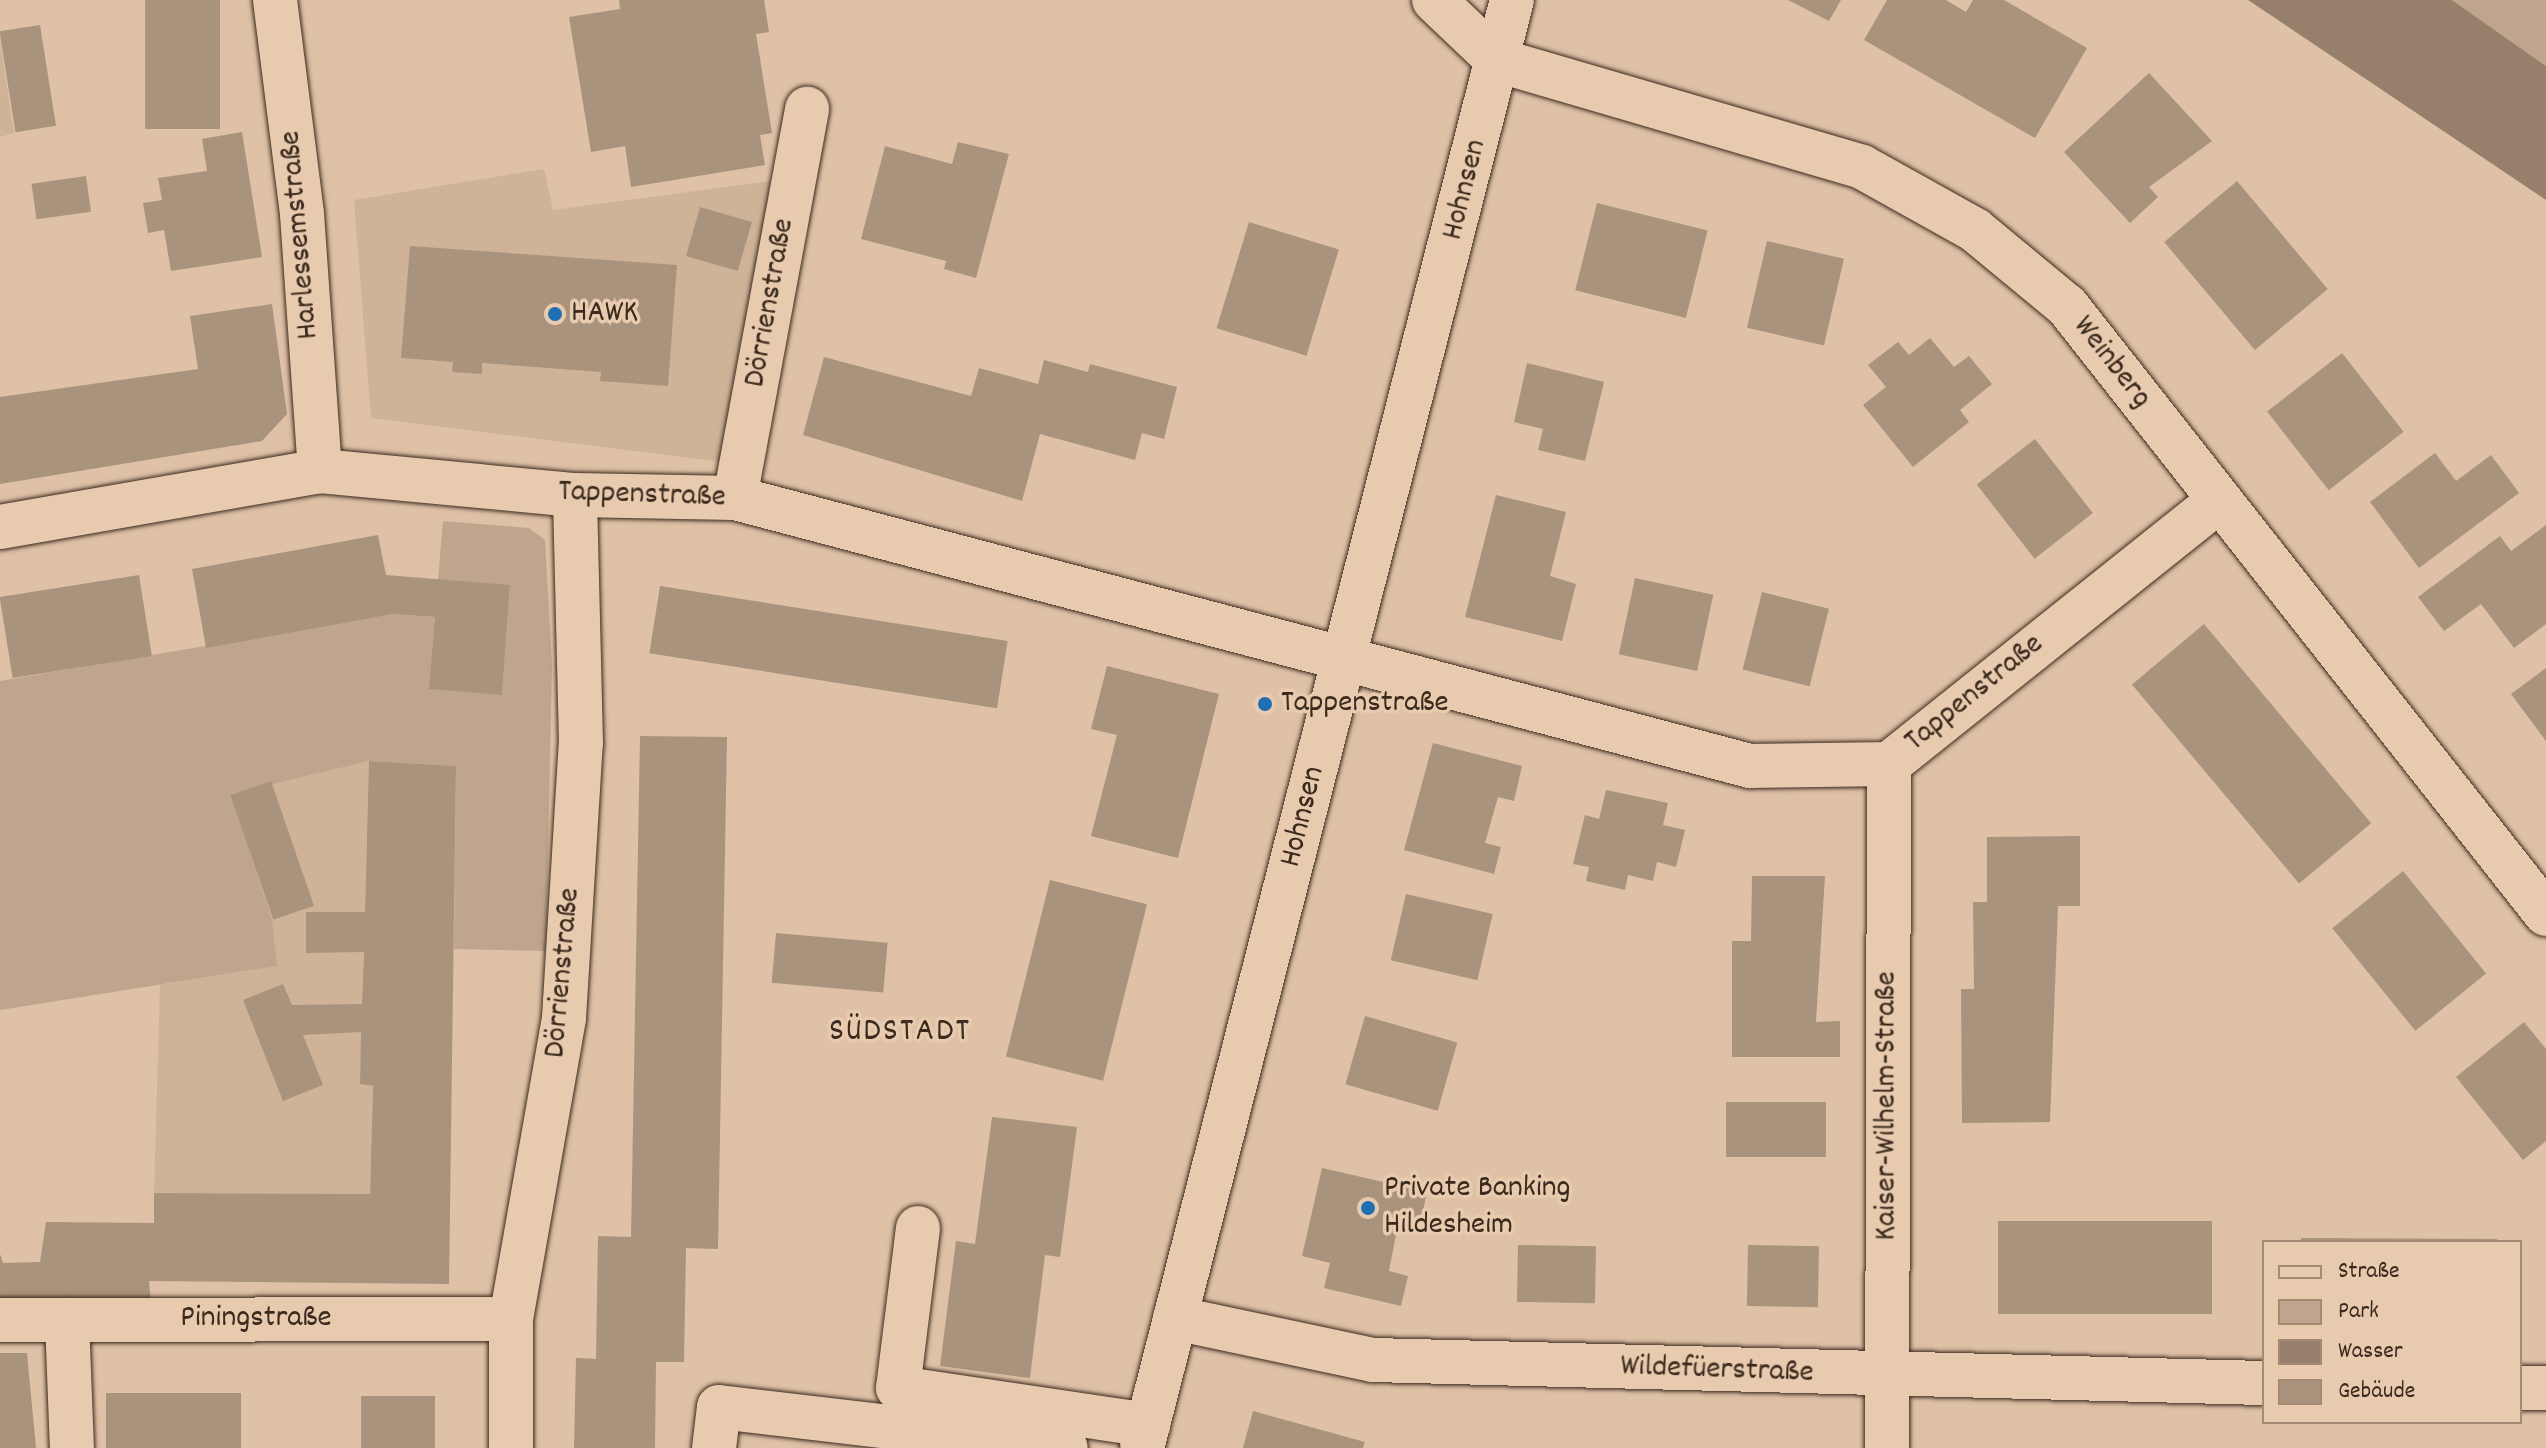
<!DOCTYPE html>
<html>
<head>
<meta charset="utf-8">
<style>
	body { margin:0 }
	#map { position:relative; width:2546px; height:1448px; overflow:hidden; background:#dec1a6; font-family:Dekko,sans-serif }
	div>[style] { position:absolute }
	.built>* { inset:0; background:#ceb399 }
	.green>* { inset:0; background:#bfa58d }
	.water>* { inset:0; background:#96806b }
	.building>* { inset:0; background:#aa937c; transform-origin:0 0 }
	.roads { filter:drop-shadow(0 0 2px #3b2a1e) drop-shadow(0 0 2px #3b2a1e) }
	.minor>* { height:44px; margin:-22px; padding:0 22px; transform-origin:22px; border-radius:22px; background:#e8cbaf }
	.major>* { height:44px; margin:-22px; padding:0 22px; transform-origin:22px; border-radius:22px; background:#e8cbaf }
	.dots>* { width:22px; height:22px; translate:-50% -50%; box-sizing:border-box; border:4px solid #e8cbaf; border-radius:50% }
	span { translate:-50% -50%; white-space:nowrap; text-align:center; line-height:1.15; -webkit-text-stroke:7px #e8cbaf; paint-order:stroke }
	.street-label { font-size:32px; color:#3b2a1e }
	.poi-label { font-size:32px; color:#3b2a1e }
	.left { translate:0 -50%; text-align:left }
	.neighbourhood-label { font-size:34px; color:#3b2a1e; letter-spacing:2px }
	.legend { position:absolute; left:2262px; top:1240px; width:260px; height:184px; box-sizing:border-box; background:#e8cbaf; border:2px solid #a38b75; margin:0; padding:10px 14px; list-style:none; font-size:24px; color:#3b2a1e }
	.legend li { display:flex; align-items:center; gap:16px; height:40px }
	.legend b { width:40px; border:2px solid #a38b75 }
</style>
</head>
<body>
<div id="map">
	<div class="built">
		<i style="clip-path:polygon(0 40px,14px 133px,0 137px)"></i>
		<i style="clip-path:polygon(544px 169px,553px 210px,771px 181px,722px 462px,371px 418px,354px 200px)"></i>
		<i style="clip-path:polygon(369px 761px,360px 1084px,373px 1086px,370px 1194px,154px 1193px,160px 985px,277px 966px,230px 794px)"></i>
	</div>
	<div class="green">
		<i style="clip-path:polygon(2452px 0,2546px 0,2546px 66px)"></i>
		<i style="clip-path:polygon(443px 521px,529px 528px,545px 540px,552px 665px,546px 951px,454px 949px,456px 766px,369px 761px,231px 794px,272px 920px,277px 966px,0 1010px,0 681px,393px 614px,435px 617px,430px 689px,502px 694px,510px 586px,438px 580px)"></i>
	</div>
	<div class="water">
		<i style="clip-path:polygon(2248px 0,2452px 0,2546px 66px,2546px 200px)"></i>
	</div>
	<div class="building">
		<i style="left:145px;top:0;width:75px;height:129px"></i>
		<i style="clip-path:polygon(619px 0,764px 0,769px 32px,756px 34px,772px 133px,760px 135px,765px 165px,631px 187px,625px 146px,591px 152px,569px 17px,620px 9px)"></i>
		<i style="clip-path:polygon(1788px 0,1841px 0,1829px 21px)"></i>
		<i style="clip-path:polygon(1887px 0,1946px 0,1966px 12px,1973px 0,2004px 0,2087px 48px,2035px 138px,1864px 40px)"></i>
		<i style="left:40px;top:25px;width:102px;height:41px;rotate:81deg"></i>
		<i style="clip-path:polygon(2149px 73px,2212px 141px,2149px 187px,2158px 197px,2130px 223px,2064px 152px)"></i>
		<i style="clip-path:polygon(242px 132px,262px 257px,171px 271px,164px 230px,148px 233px,143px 203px,162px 200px,158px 178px,207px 171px,202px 139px)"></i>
		<i style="clip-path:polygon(958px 142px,1009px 154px,976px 278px,944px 269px,946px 261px,861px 239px,885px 146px,952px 164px)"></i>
		<i style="left:86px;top:176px;width:36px;height:55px;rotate:82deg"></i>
		<i style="left:2237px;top:181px;width:141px;height:95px;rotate:50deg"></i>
		<i style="left:1597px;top:203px;width:114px;height:90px;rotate:14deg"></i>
		<i style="left:700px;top:207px;width:54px;height:51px;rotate:16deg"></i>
		<i style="left:1249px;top:222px;width:94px;height:111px;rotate:17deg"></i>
		<i style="left:1767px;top:241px;width:79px;height:89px;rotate:13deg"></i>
		<i style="clip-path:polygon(410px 246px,677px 265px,668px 386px,600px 381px,601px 372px,482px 363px,482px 374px,452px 372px,453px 362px,401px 358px)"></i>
		<i style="clip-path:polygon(272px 304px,287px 414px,262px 441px,0 484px,0 397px,198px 369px,190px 316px)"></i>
		<i style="clip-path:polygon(1930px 338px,1954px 367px,1969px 356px,1992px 384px,1960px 410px,1969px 422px,1913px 467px,1863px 405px,1886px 387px,1868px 365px,1898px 342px,1909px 355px)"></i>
		<i style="left:2342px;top:353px;width:100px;height:95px;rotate:52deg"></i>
		<i style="clip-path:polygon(824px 357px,971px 396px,979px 368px,1038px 384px,1044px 360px,1088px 372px,1090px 364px,1177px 387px,1164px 439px,1142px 433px,1135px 460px,1040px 434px,1022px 501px,803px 435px)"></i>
		<i style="clip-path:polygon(1527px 363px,1604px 382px,1585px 461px,1538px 450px,1543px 429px,1514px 422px)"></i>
		<i style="left:2035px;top:439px;width:94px;height:74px;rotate:52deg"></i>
		<i style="clip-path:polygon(2435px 453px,2456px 481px,2491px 455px,2519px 493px,2419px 568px,2370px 502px)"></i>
		<i style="clip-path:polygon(1496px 495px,1566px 512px,1550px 576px,1576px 584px,1562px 641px,1465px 617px)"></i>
		<i style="clip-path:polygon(2546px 525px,2546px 624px,2514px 648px,2481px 604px,2444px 631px,2418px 597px,2500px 536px,2511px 551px)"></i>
		<i style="clip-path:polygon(378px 535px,386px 575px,510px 585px,502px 695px,429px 689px,435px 617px,393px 614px,206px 648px,192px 569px)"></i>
		<i style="left:139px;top:575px;width:82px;height:141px;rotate:81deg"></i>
		<i style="left:1635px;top:578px;width:80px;height:78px;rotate:12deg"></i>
		<i style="left:660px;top:586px;width:352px;height:68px;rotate:9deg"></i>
		<i style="left:1762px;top:592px;width:69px;height:80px;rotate:14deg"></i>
		<i style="left:2204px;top:624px;width:260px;height:94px;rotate:50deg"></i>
		<i style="clip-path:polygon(1107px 666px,1219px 694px,1178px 858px,1091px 836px,1117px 735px,1091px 729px)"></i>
		<i style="clip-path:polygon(2546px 668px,2546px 741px,2511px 694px)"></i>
		<i style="clip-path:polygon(640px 736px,727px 737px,718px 1249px,686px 1248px,684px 1362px,656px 1362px,655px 1448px,574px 1448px,576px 1358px,596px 1359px,598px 1236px,631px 1237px)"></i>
		<i style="clip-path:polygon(1433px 743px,1522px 766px,1514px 801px,1498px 797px,1485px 843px,1501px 847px,1494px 874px,1404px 850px)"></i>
		<i style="clip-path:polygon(369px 761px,456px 766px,449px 1284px,149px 1281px,151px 1304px,0 1304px,0 1254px,3px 1263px,40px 1262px,46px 1222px,154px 1223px,154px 1193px,370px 1194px,373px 1086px,360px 1084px,361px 1032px,303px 1035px,323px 1085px,283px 1101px,243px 1000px,283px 984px,292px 1005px,362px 1004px,364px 952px,306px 953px,306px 912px,365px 912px)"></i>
		<i style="left:271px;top:781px;width:132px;height:43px;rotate:71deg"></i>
		<i style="clip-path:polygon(1606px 790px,1668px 803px,1663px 825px,1685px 830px,1676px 867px,1657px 862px,1653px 881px,1628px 875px,1625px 890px,1586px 881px,1589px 867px,1573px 864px,1585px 815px,1599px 819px)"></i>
		<i style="clip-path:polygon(2080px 836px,2080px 906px,2058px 906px,2050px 1122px,1962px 1123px,1961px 989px,1974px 989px,1973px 902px,1987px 902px,1987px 837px)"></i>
		<i style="left:2403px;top:871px;width:132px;height:91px;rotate:51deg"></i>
		<i style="clip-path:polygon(1752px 876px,1825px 876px,1816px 1022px,1840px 1021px,1840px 1057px,1732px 1057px,1732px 941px,1751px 941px)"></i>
		<i style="left:1050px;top:880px;width:100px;height:182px;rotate:14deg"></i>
		<i style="left:1406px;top:894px;width:89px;height:68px;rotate:13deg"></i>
		<i style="left:776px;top:933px;width:112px;height:50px;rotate:5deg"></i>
		<i style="left:1365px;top:1016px;width:96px;height:71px;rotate:16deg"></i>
		<i style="clip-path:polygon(2524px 1022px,2546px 1049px,2546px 1141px,2523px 1160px,2456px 1077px)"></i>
		<i style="left:1826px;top:1102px;width:55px;height:100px;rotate:90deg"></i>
		<i style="clip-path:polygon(992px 1117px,1077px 1127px,1060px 1257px,1045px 1255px,1030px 1378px,940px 1366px,956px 1241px,975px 1244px)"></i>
		<i style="clip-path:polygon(1322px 1168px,1427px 1192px,1419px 1229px,1398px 1224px,1389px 1271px,1408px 1276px,1401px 1306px,1324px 1288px,1330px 1263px,1302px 1256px)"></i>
		<i style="left:1998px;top:1221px;width:214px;height:93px"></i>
		<i style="clip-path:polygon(2301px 1238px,2497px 1239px,2497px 1242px,2301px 1242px)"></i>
		<i style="left:1518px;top:1245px;width:78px;height:57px;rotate:1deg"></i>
		<i style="left:1748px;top:1245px;width:71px;height:61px;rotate:1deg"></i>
		<i style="clip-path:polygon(0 1353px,27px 1353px,36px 1448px,0 1448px)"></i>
		<i style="left:106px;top:1393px;width:135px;height:55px"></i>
		<i style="left:361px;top:1396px;width:74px;height:52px"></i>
		<i style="clip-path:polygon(1253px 1411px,1365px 1442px,1363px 1448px,1243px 1448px)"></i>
	</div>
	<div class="roads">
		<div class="minor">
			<i style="left:275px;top:0;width:216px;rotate:82.8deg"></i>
			<i style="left:302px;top:214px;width:258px;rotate:86deg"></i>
			<i style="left:1434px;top:0;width:87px;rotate:43.6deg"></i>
			<i style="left:1497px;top:60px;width:380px;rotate:16.3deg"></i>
			<i style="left:1862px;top:167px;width:129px;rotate:29.1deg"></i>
			<i style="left:1975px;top:230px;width:119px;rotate:39.6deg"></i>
			<i style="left:2067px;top:306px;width:774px;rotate:51.77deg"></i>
			<i style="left:735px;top:498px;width:396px;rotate:-79.5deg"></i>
			<i style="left:0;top:527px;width:325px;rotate:-9.9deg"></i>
			<i style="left:320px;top:471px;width:256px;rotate:5.4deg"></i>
			<i style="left:575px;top:495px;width:160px;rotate:1.1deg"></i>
			<i style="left:735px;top:498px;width:1050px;rotate:14.79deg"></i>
			<i style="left:1750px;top:766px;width:139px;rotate:-0.8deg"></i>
			<i style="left:1889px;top:764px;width:423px;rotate:-38.6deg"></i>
			<i style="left:918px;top:1228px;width:161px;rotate:97.1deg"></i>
			<i style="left:898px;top:1388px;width:253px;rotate:8.4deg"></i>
			<i style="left:1175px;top:1318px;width:202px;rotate:12deg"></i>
			<i style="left:1373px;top:1360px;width:891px;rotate:1.48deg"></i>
			<i style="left:0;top:1320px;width:511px;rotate:-0.11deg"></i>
			<i style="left:67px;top:1320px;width:128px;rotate:87.8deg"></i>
			<i style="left:2520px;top:1388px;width:26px"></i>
			<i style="left:511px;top:1448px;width:129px;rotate:-90deg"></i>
			<i style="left:511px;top:1319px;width:306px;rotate:-80deg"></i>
			<i style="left:564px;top:1018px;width:276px;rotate:-86.5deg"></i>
			<i style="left:581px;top:743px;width:248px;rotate:-91.4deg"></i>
			<i style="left:714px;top:1448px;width:41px;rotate:-83deg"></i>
			<i style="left:719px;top:1407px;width:349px;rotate:6.7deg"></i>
			<i style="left:1887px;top:1448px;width:684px;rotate:-89.83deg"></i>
		</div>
		<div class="major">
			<i style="left:1142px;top:1448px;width:1495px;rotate:-75.67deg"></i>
		</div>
	</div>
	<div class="dots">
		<i style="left:555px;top:314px;background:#1f6fb2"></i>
		<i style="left:1265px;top:704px;background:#1f6fb2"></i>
		<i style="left:1368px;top:1208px;background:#1f6fb2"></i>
	</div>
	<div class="street-label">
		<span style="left:1466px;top:190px;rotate:-76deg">Hohnsen</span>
		<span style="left:301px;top:235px;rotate:-95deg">Harlessemstraße</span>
		<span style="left:771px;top:303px;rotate:-80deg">Dörrienstraße</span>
		<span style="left:2111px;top:363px;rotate:52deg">Weinberg</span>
		<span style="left:642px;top:496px;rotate:2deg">Tappenstraße</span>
		<span style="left:1975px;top:694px;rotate:-39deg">Tappenstraße</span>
		<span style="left:1304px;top:817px;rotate:-76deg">Hohnsen</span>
		<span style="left:564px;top:973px;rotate:-85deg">Dörrienstraße</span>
		<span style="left:1888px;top:1106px;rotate:-90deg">Kaiser-Wilhelm-Straße</span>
		<span style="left:256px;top:1319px">Piningstraße</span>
		<span style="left:1717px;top:1371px;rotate:2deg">Wildefüerstraße</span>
	</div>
	<div class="poi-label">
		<span class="left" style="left:571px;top:314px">HAWK</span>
		<span class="left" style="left:1281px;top:704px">Tappenstraße</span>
		<span class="left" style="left:1384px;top:1208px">Private Banking<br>Hildesheim</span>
	</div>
	<div class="neighbourhood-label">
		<span style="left:900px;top:1033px">SÜDSTADT</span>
	</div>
	<ul class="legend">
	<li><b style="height:10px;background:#e8cbaf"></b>Straße</li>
	<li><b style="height:22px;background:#bfa58d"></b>Park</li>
	<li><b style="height:22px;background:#96806b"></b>Wasser</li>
	<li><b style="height:22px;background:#aa937c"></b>Gebäude</li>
	</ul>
</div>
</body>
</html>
